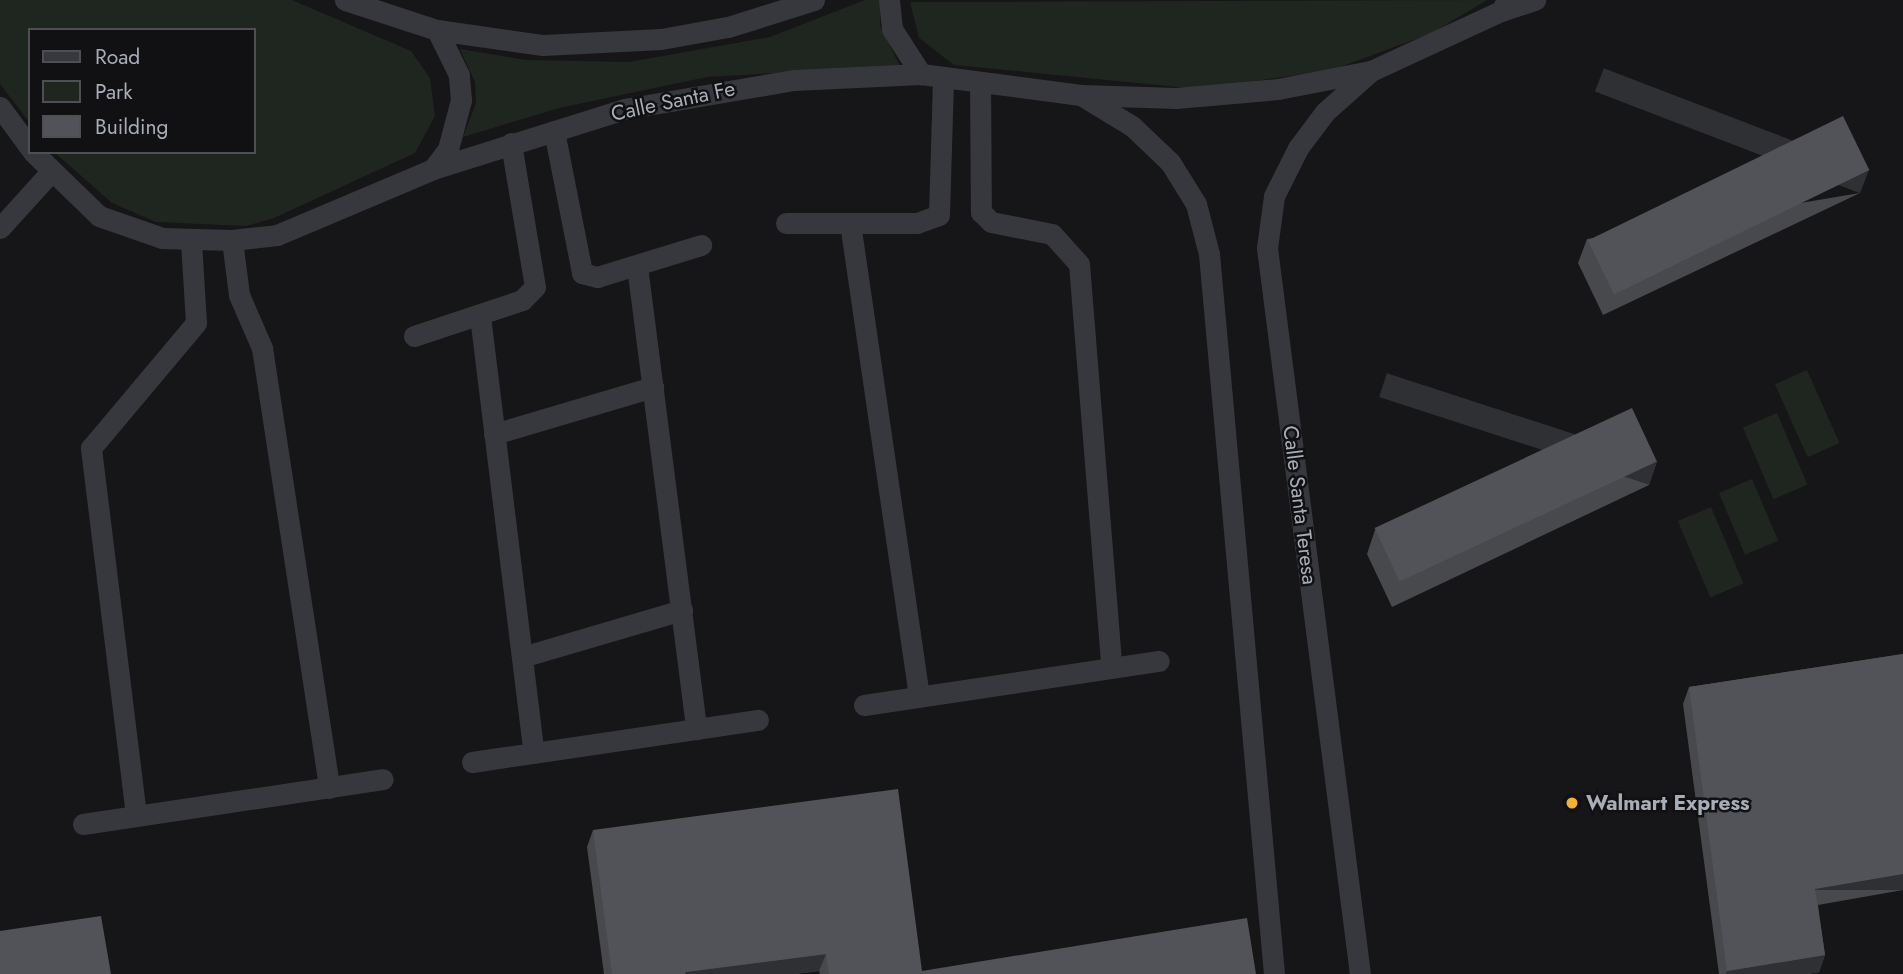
<!DOCTYPE html>
<html>
<head>
<meta charset="utf-8">
<style>
	body { margin:0 }
	#map { position:relative; width:1903px; height:974px; overflow:hidden; background:#161618; font-family:Jost,sans-serif }
	div>[style] { position:absolute }
	.green>* { inset:0; background:#1e261f; transform-origin:0 0 }
	.minor>* { height:21px; margin:-10.5px; padding:0 10.5px; transform-origin:10.5px; border-radius:10.5px; background:#37383d }
	.wall>* { inset:0; background:#47494d }
	.shaded-wall>* { inset:0; background:#2f3033; transform-origin:0 0 }
	.building>* { inset:0; background:#525359; transform-origin:0 0 }
	.dots>* { width:19px; height:19px; translate:-50% -50%; box-sizing:border-box; border:4px solid #111113; border-radius:50% }
	span { translate:-50% -50%; white-space:nowrap; text-align:center; line-height:1.15; -webkit-text-stroke:5px #111113; paint-order:stroke }
	.street-label { font-size:21px; color:#a8adb8 }
	.poi-label { font-size:21px; color:#a8adb8; font-weight:700 }
	.left { translate:0 -50%; text-align:left }
	.legend { position:absolute; left:28px; top:28px; width:228px; height:126px; box-sizing:border-box; background:#111113; border:2px solid #4d4f55; margin:0; padding:9px 12px; list-style:none; font-size:21px; color:#a8adb8 }
	.legend li { display:flex; align-items:center; gap:14px; height:35px }
	.legend b { width:35px; border:2px solid #4d4f55 }
</style>
</head>
<body>
<div id="map">
	<div class="green">
		<i style="clip-path:polygon(0 0,292px 0,411px 51px,430px 78px,435px 116px,415px 153px,274px 218px,246px 226px,156px 222px,112px 203px,54px 152px,254px 152px,254px 30px,30px 30px,30px 123px,0 84px)"></i>
		<i style="clip-path:polygon(865px 0,880px 0,880px 26px,900px 66px,707px 77px,559px 108px,463px 137px,476px 103px,475px 82px,460px 49px,526px 60px,629px 62px,770px 37px)"></i>
		<i style="clip-path:polygon(1487px 0,1432px 33px,1332px 70px,1198px 89px,954px 65px,919px 38px,910px 2px)"></i>
		<i style="left:1807px;top:370px;width:80px;height:35px;rotate:66deg"></i>
		<i style="left:1777px;top:413px;width:78px;height:37px;rotate:67deg"></i>
		<i style="left:1752px;top:479px;width:67px;height:36px;rotate:67deg"></i>
		<i style="left:1711px;top:507px;width:83px;height:36px;rotate:67deg"></i>
	</div>
	<div class="minor">
		<i style="left:345px;top:0;width:97px;rotate:18.1deg"></i>
		<i style="left:437px;top:30px;width:107px;rotate:8.1deg"></i>
		<i style="left:543px;top:45px;width:118px;rotate:-2.9deg"></i>
		<i style="left:661px;top:39px;width:68px;rotate:-10.2deg"></i>
		<i style="left:728px;top:27px;width:90px;rotate:-17.4deg"></i>
		<i style="left:889px;top:0;width:29px;rotate:84deg"></i>
		<i style="left:892px;top:29px;width:54px;rotate:57.2deg"></i>
		<i style="left:921px;top:74px;width:161px;rotate:7.5deg"></i>
		<i style="left:1081px;top:95px;width:95px;rotate:1.8deg"></i>
		<i style="left:1176px;top:98px;width:102px;rotate:-5deg"></i>
		<i style="left:1278px;top:89px;width:95px;rotate:-11deg"></i>
		<i style="left:1371px;top:71px;width:143px;rotate:-24.8deg"></i>
		<i style="left:1501px;top:11px;width:13px;rotate:-61deg"></i>
		<i style="left:1501px;top:11px;width:36px;rotate:-18deg"></i>
		<i style="left:980px;top:82px;width:130px;rotate:89.6deg"></i>
		<i style="left:981px;top:212px;width:14px;rotate:45deg"></i>
		<i style="left:991px;top:222px;width:62px;rotate:11.1deg"></i>
		<i style="left:1052px;top:234px;width:40px;rotate:48deg"></i>
		<i style="left:1079px;top:264px;width:403px;rotate:85.4deg"></i>
		<i style="left:1081px;top:95px;width:60px;rotate:31.3deg"></i>
		<i style="left:1132px;top:126px;width:52px;rotate:43.5deg"></i>
		<i style="left:1170px;top:162px;width:49px;rotate:58.2deg"></i>
		<i style="left:1196px;top:204px;width:52px;rotate:75.4deg"></i>
		<i style="left:1209px;top:254px;width:723px;rotate:84.84deg"></i>
		<i style="left:0;top:107px;width:51px;rotate:53.8deg"></i>
		<i style="left:554px;top:131px;width:145px;rotate:78.8deg"></i>
		<i style="left:582px;top:273px;width:16px;rotate:15deg"></i>
		<i style="left:597px;top:277px;width:109px;rotate:-17.1deg"></i>
		<i style="left:33px;top:152px;width:92px;rotate:44.1deg"></i>
		<i style="left:99px;top:216px;width:67px;rotate:19.2deg"></i>
		<i style="left:162px;top:238px;width:70px;rotate:1.6deg"></i>
		<i style="left:232px;top:240px;width:45px;rotate:-6.3deg"></i>
		<i style="left:277px;top:235px;width:169px;rotate:-22.9deg"></i>
		<i style="left:433px;top:169px;width:200px;rotate:-17.4deg"></i>
		<i style="left:624px;top:109px;width:172px;rotate:-9.7deg"></i>
		<i style="left:794px;top:80px;width:127px;rotate:-2.7deg"></i>
		<i style="left:433px;top:169px;width:25px;rotate:-53deg"></i>
		<i style="left:448px;top:149px;width:51px;rotate:-75.1deg"></i>
		<i style="left:461px;top:100px;width:25px;rotate:-95deg"></i>
		<i style="left:459px;top:75px;width:50px;rotate:-116.1deg"></i>
		<i style="left:786px;top:223px;width:131px"></i>
		<i style="left:917px;top:223px;width:23px;rotate:-20deg"></i>
		<i style="left:939px;top:215px;width:136px;rotate:-88.3deg"></i>
		<i style="left:850px;top:223px;width:478px;rotate:81.7deg"></i>
		<i style="left:0;top:228px;width:73px;rotate:-47.8deg"></i>
		<i style="left:232px;top:240px;width:55px;rotate:82.7deg"></i>
		<i style="left:239px;top:295px;width:58px;rotate:66.5deg"></i>
		<i style="left:262px;top:348px;width:445px;rotate:81.3deg"></i>
		<i style="left:637px;top:266px;width:467px;rotate:82.7deg"></i>
		<i style="left:480px;top:316px;width:440px;rotate:83deg"></i>
		<i style="left:414px;top:336px;width:114px;rotate:-18.4deg"></i>
		<i style="left:522px;top:300px;width:18px;rotate:-45deg"></i>
		<i style="left:535px;top:287px;width:146px;rotate:-99.5deg"></i>
		<i style="left:494px;top:434px;width:166px;rotate:-16.5deg"></i>
		<i style="left:522px;top:657px;width:167px;rotate:-16.4deg"></i>
		<i style="left:864px;top:705px;width:298px;rotate:-8.5deg"></i>
		<i style="left:472px;top:762px;width:289px;rotate:-8.4deg"></i>
		<i style="left:136px;top:815px;width:370px;rotate:-97deg"></i>
		<i style="left:91px;top:448px;width:163px;rotate:-50deg"></i>
		<i style="left:196px;top:323px;width:82px;rotate:-93.5deg"></i>
		<i style="left:83px;top:824px;width:303px;rotate:-8.5deg"></i>
		<i style="left:1360px;top:974px;width:732px;rotate:-97.3deg"></i>
		<i style="left:1267px;top:248px;width:52px;rotate:-82.3deg"></i>
		<i style="left:1274px;top:196px;width:54px;rotate:-63.4deg"></i>
		<i style="left:1298px;top:148px;width:45px;rotate:-53.1deg"></i>
		<i style="left:1325px;top:112px;width:62px;rotate:-41.7deg"></i>
	</div>
	<div class="wall">
		<i style="clip-path:polygon(1860px 193px,1603px 315px,1578px 263px,1587px 239px)"></i>
		<i style="clip-path:polygon(1657px 461px,1649px 485px,1392px 607px,1367px 554px,1375px 530px)"></i>
		<i style="clip-path:polygon(1903px 654px,1903px 890px,1818px 905px,1825px 955px,1819px 972px,1807px 974px,1719px 974px,1683px 704px,1689px 687px)"></i>
		<i style="clip-path:polygon(593px 830px,922px 971px,1256px 974px,820px 974px,819px 971px,795px 974px,604px 974px,587px 847px)"></i>
	</div>
	<div class="shaded-wall">
		<i style="left:1869px;top:170px;width:25px;height:284px;rotate:111deg"></i>
		<i style="left:1657px;top:461px;width:25px;height:284px;rotate:108deg"></i>
		<i style="left:1903px;top:874px;width:16px;height:89px;rotate:90deg"></i>
		<i style="clip-path:polygon(826px 954px,819px 971px,795px 974px,685px 974px,685px 972px)"></i>
		<i style="clip-path:polygon(1825px 955px,1819px 972px,1807px 974px,1726px 974px,1727px 971px)"></i>
	</div>
	<div class="building">
		<i style="left:1843px;top:116px;width:60px;height:284px;rotate:64deg"></i>
		<i style="left:1632px;top:408px;width:59px;height:284px;rotate:65deg"></i>
		<i style="clip-path:polygon(1903px 654px,1903px 874px,1815px 889px,1825px 955px,1727px 971px,1689px 687px)"></i>
		<i style="clip-path:polygon(898px 789px,922px 971px,1247px 918px,1256px 974px,829px 974px,826px 954px,685px 972px,686px 974px,612px 974px,593px 830px)"></i>
		<i style="clip-path:polygon(101px 916px,111px 974px,0 974px,0 931px)"></i>
	</div>
	<div class="dots">
		<i style="left:1572px;top:803px;background:#f2b134"></i>
	</div>
	<div class="street-label">
		<span style="left:673px;top:101px;rotate:-12deg">Calle Santa Fe</span>
		<span style="left:1300px;top:505px;rotate:83deg">Calle Santa Teresa</span>
	</div>
	<div class="poi-label">
		<span class="left" style="left:1586px;top:803px">Walmart Express</span>
	</div>
	<ul class="legend">
	<li><b style="height:9px;background:#37383d"></b>Road</li>
	<li><b style="height:19px;background:#1e261f"></b>Park</li>
	<li><b style="height:19px;background:#525359"></b>Building</li>
	</ul>
</div>
</body>
</html>
